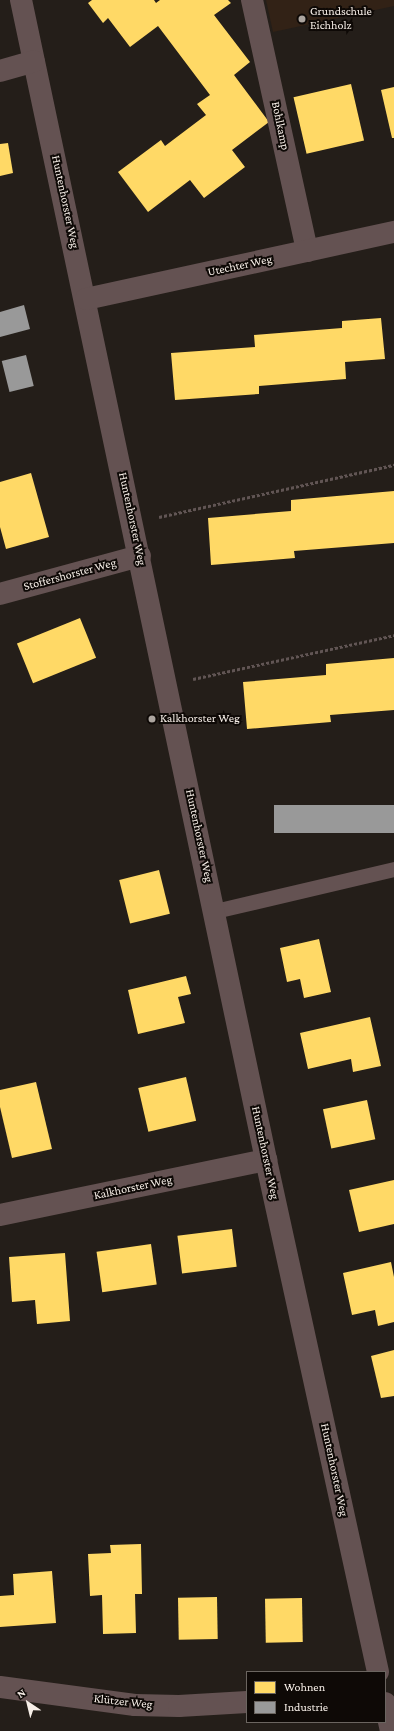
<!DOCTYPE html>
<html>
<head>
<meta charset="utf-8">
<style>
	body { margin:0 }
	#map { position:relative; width:394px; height:1731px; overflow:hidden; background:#241e19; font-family:"Crimson Pro",serif }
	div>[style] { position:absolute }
	.built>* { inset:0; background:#322216 }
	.homes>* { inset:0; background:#ffd966; transform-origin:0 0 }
	.industry>* { inset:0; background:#999; transform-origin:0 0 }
	.path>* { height:2.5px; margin-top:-1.25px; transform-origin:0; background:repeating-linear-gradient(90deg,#615554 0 3px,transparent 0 5px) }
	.lane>* { height:15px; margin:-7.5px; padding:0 7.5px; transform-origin:7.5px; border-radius:7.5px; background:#645252 }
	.street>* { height:22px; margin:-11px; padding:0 11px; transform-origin:11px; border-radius:11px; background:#645252 }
	.dots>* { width:11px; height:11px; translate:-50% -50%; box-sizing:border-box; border:2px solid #0e0906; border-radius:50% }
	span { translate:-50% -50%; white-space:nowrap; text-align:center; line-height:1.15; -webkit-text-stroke:4px #0e0906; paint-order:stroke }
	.poi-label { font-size:12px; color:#f6eee7 }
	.left { translate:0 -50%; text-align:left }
	.street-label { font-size:12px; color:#f6eee7 }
	.legend { position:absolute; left:246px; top:1671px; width:140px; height:52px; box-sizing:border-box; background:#0e0906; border:1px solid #6b6560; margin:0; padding:5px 7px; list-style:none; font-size:12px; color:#f6eee7 }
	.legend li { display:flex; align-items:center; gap:8px; height:20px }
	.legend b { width:20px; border:1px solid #6b6560 }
	.north { position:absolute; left:8px; top:1683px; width:40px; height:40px; -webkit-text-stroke:3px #0e0906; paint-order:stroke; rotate:325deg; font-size:11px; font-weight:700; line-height:16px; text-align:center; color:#f6eee7 }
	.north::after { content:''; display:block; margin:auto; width:14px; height:18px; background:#f6eee7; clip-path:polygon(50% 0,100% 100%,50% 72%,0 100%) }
</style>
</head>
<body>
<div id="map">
	<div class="built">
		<i style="clip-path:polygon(266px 0,394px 0,394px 6px,273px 32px)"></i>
	</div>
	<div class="homes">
		<i style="clip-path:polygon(92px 0,154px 0,156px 3px,160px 0,228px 0,231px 3px,214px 15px,250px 62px,234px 75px,269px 122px,232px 150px,245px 167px,204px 198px,190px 180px,148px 212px,118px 172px,161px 140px,165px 146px,206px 115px,197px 104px,210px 95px,158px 26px,130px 47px,108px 18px,103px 23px,88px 3px)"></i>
		<i style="left:351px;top:84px;width:58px;height:59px;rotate:77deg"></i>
		<i style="clip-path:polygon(394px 87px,394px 138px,392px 138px,381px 90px)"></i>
		<i style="clip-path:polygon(8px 143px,13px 173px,0 176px,0 144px)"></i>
		<i style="clip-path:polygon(381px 318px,385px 359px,345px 362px,346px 379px,259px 386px,259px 394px,175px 400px,171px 353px,255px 347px,254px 335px,342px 328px,342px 321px)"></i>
		<i style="clip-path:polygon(31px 473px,49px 537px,6px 549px,0 527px,0 482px)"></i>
		<i style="clip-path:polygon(394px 491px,394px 543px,294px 551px,295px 558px,211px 565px,208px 518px,291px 511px,291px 500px)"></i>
		<i style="left:80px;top:618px;width:43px;height:68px;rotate:68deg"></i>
		<i style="clip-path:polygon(394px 658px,394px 710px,330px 715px,331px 722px,247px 729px,243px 682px,326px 675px,326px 664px)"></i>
		<i style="left:159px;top:870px;width:45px;height:41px;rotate:76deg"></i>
		<i style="clip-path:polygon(319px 939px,331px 992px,304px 998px,300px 979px,287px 982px,280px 948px)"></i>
		<i style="clip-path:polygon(186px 976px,191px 994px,178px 997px,185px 1023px,138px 1034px,128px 990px)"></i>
		<i style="clip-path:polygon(370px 1017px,381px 1066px,353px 1072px,351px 1059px,308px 1069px,300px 1033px)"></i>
		<i style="left:186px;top:1077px;width:45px;height:49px;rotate:77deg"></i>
		<i style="clip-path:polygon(36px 1082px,52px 1149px,12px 1158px,0 1107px,0 1090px)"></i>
		<i style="left:367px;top:1100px;width:40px;height:45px;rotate:78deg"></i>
		<i style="clip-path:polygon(394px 1180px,394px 1224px,359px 1232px,349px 1190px)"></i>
		<i style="left:232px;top:1229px;width:38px;height:55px;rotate:83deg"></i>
		<i style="left:151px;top:1244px;width:41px;height:55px;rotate:82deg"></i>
		<i style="clip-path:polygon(65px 1253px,70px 1321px,37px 1324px,35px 1300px,12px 1302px,9px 1257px)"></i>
		<i style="clip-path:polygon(391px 1262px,394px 1277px,394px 1322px,378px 1326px,375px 1310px,352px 1315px,343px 1273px)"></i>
		<i style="clip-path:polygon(394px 1350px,394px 1396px,381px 1398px,371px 1356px)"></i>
		<i style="clip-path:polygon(141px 1544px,142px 1594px,135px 1594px,136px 1633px,103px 1634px,102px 1595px,90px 1596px,88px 1554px,111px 1553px,110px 1545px)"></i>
		<i style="clip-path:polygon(52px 1571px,56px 1623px,0 1627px,0 1596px,14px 1595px,13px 1574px)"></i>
		<i style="left:217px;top:1597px;width:42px;height:39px;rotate:89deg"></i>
		<i style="left:302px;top:1598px;width:44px;height:37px;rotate:89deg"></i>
	</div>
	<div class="industry">
		<i style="clip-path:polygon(24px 305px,30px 329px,0 337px,0 312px)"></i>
		<i style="left:26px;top:355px;width:32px;height:25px;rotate:76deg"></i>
		<i style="left:394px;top:805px;width:28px;height:120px;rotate:90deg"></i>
	</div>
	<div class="path">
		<i style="left:159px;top:517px;width:241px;rotate:-12.5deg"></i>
		<i style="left:193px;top:679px;width:206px;rotate:-12.3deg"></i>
	</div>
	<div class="lane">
		<i style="left:215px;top:911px;width:184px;rotate:-13.2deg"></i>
	</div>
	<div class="street">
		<i style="left:21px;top:0;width:1186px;rotate:78.07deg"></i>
		<i style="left:266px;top:1160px;width:524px;rotate:77.66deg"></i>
		<i style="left:252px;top:0;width:257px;rotate:77.6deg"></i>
		<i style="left:0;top:71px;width:35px;rotate:-16deg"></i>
		<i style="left:86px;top:299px;width:315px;rotate:-12.3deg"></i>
		<i style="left:0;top:594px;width:145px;rotate:-15.2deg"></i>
		<i style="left:0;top:1215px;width:272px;rotate:-11.7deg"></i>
		<i style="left:0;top:1687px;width:136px;rotate:7.6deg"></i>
		<i style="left:135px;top:1705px;width:44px;rotate:1.3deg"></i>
		<i style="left:179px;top:1706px;width:68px;rotate:-3.4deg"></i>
		<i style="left:385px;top:1703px;width:29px;rotate:78deg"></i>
	</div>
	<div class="dots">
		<i style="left:302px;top:19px;background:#aca59f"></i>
		<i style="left:152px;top:719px;background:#aca59f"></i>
	</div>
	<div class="poi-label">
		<span class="left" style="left:310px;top:19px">Grundschule<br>Eichholz</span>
		<span class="left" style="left:160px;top:719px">Kalkhorster Weg</span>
	</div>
	<div class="street-label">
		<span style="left:280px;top:126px;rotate:78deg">Bohlkamp</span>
		<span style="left:65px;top:202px;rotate:78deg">Huntenhorster Weg</span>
		<span style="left:240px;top:266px;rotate:-12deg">Utechter Weg</span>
		<span style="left:132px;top:519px;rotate:78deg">Huntenhorster Weg</span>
		<span style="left:70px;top:575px;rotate:-15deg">Stoffershorster Weg</span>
		<span style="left:199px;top:836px;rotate:78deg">Huntenhorster Weg</span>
		<span style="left:265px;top:1153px;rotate:78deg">Huntenhorster Weg</span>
		<span style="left:133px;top:1188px;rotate:-12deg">Kalkhorster Weg</span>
		<span style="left:334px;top:1470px;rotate:78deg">Huntenhorster Weg</span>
		<span style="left:123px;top:1702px;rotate:6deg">Klützer Weg</span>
	</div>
	<ul class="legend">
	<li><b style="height:11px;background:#ffd966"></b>Wohnen</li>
	<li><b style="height:11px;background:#999"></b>Industrie</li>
	</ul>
	<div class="north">N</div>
</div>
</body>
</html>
